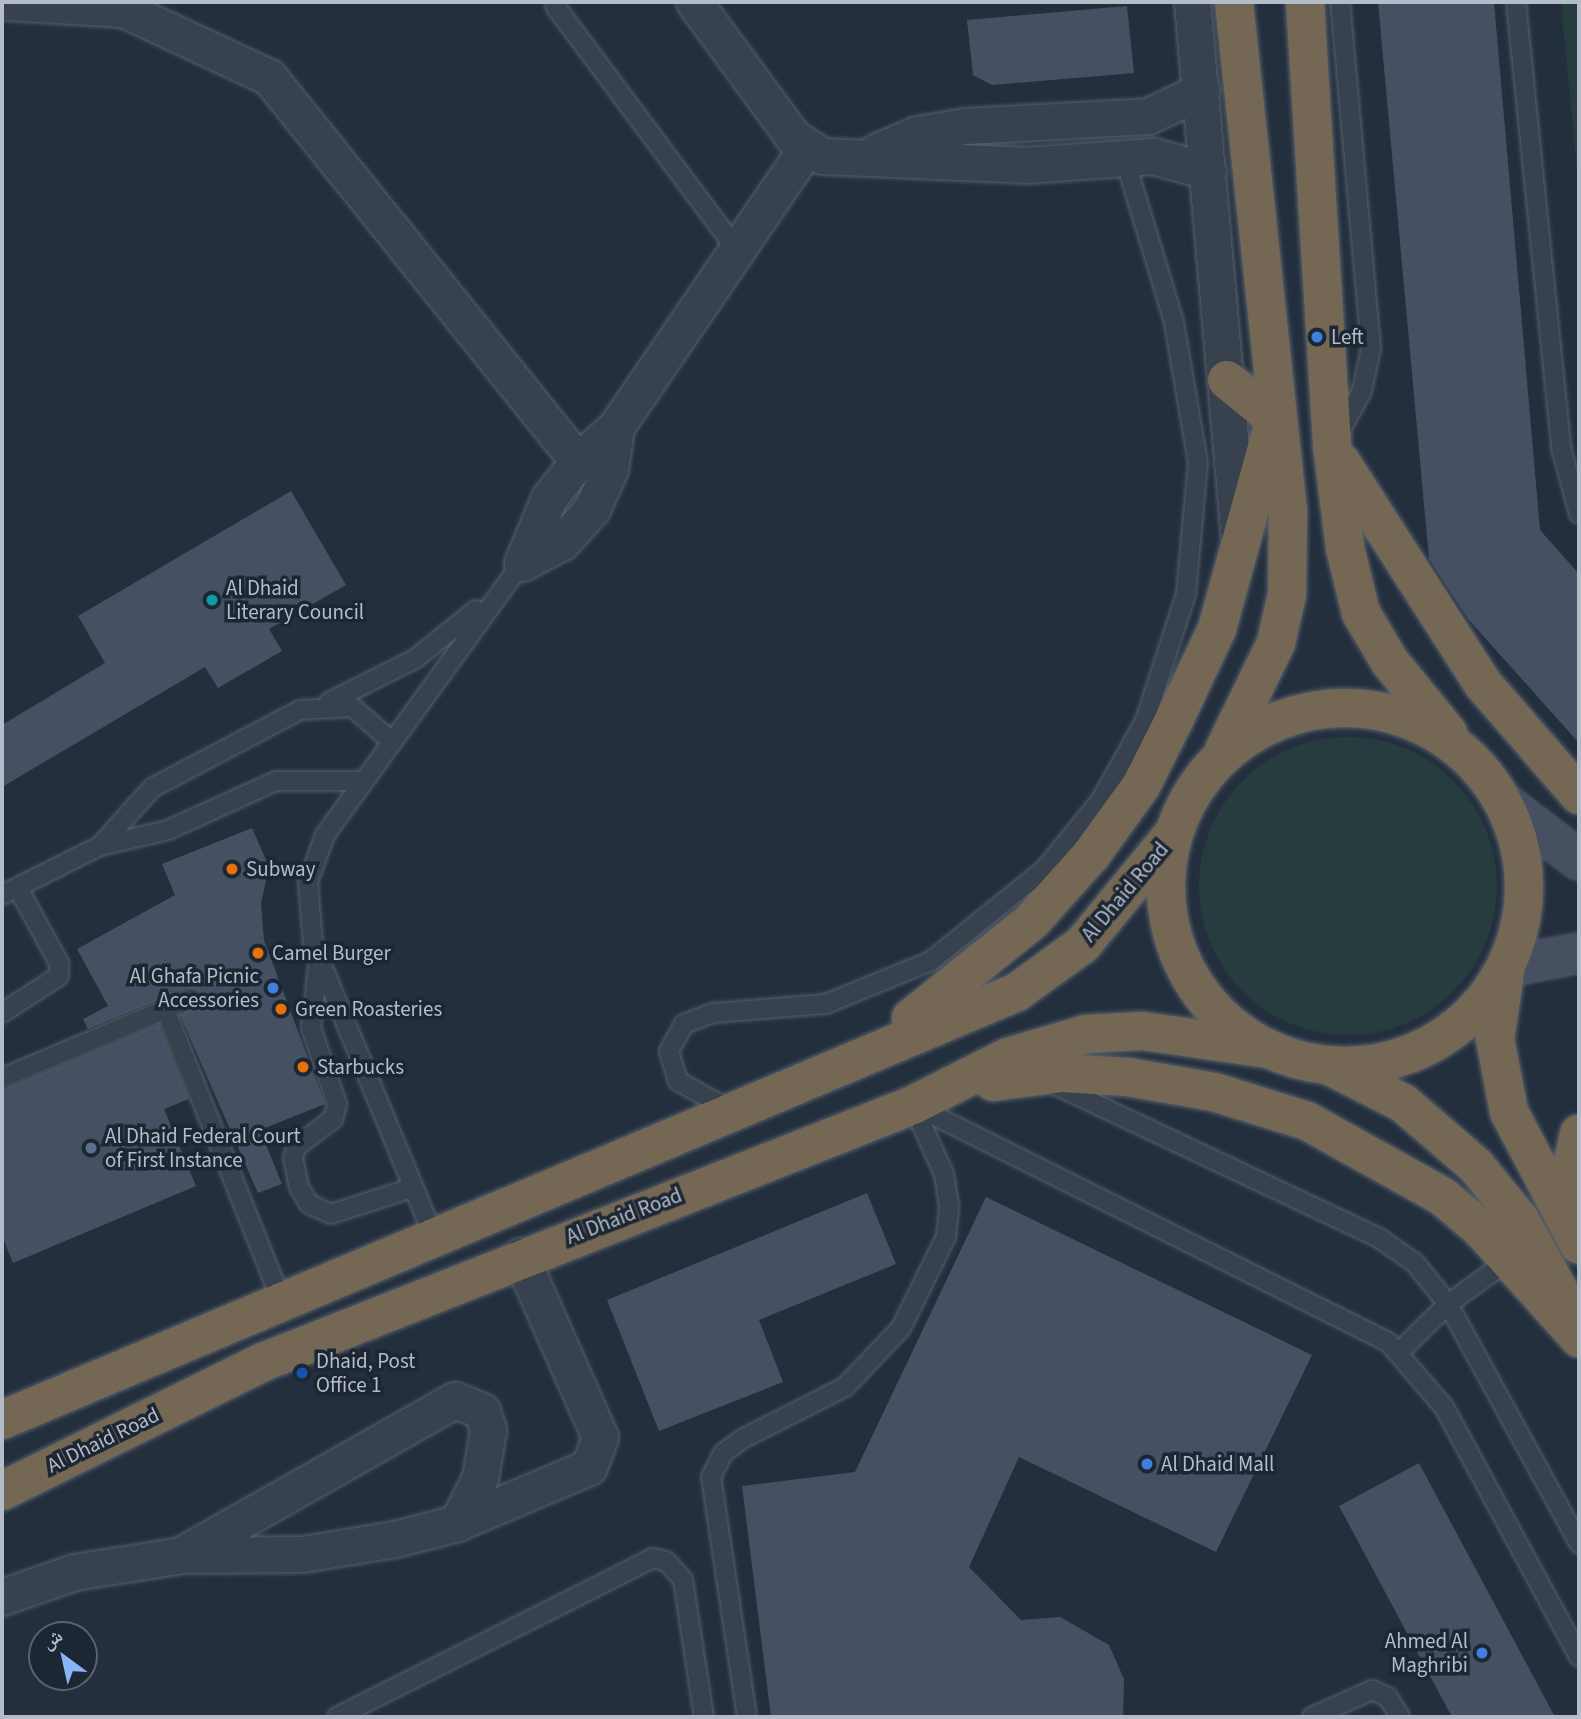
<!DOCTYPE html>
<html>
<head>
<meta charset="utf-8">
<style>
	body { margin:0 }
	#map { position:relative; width:1581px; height:1719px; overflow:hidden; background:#242f3e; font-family:"Source Sans 3","Noto Naskh Arabic",sans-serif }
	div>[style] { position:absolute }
	.green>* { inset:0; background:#263c3f }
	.round { border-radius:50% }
	.building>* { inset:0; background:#455162 }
	.roads { filter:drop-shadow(0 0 2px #565f6c) drop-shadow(0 0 2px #565f6c) }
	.lane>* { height:18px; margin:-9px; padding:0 9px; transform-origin:9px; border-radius:9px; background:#38414e }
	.street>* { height:35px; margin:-17.5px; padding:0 17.5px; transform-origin:17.5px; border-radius:17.5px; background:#38414e }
	.secondary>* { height:38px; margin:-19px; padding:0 19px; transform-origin:19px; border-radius:19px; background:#465061 }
	.highway>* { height:38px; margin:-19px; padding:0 19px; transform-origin:19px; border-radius:19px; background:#746855 }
	.highway>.ring { margin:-19px; padding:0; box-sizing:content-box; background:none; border:38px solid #746855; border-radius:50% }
	.dots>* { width:19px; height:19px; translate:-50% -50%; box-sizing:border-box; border:4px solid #1d2633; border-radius:50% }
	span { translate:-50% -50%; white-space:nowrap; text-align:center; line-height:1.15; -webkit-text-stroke:7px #1d2633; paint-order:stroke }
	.poi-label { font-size:21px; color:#b4bcc9 }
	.left { translate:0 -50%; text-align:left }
	.right { translate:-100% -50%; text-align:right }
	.street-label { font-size:21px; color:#b4bcc9 }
	.frame { position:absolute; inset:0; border:4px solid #b4bcc9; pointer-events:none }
	.north { position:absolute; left:28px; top:1621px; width:70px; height:70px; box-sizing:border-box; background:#1d2633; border:2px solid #59626f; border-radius:50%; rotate:327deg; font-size:19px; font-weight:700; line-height:28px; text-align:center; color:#b4bcc9 }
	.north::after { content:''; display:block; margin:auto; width:24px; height:32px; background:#8ab4f8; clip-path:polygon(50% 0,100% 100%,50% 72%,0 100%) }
</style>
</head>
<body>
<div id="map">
	<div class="green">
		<i style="clip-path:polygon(1561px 2px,1579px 2px,1579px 192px)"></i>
		<i class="round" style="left:1199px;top:737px;width:298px;height:298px"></i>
	</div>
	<div class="building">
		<i style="clip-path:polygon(1378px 2px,1494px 2px,1540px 530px,1579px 574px,1579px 743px,1468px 619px,1429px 559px)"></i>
		<i style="clip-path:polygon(1127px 6px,1134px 73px,992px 85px,973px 75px,967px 20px)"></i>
		<i style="clip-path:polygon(291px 491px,346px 585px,269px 629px,282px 651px,218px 688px,205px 667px,2px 787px,2px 725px,105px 663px,78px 616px)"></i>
		<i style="clip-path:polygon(252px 828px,269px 867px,261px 903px,264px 940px,325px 1104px,260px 1130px,282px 1184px,258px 1193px,180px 1015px,201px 1005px,202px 993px,188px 988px,88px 1029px,83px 1019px,108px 1006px,77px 949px,175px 895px,162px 864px)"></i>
		<i style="clip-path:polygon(159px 1024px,189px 1099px,164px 1109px,196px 1186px,13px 1263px,2px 1236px,2px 1090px)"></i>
		<i style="clip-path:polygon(867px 1193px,896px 1264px,759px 1320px,783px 1382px,659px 1431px,607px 1300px)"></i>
		<i style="clip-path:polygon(986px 1197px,1312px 1355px,1216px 1552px,1019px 1457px,969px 1567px,1021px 1620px,1060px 1617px,1109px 1645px,1124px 1679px,1123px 1717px,771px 1717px,742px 1486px,855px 1472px)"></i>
		<i style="clip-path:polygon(1419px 1463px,1555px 1717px,1452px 1717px,1339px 1506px)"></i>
	</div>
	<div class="roads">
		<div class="lane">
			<i style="left:1516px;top:2px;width:451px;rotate:84.2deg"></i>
			<i style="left:1562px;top:451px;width:65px;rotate:74.9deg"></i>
			<i style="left:555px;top:6px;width:304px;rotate:53.3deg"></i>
			<i style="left:1337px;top:437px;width:52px;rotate:-61.5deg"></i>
			<i style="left:1362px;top:391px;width:44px;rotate:-78.2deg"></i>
			<i style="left:1371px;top:348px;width:347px;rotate:-95.1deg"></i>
			<i style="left:329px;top:702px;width:96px;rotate:-26.6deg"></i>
			<i style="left:415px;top:659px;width:78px;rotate:-38.8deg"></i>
			<i style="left:100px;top:846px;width:78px;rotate:-48.1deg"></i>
			<i style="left:152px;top:788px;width:167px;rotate:-27.8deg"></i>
			<i style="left:300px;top:710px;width:52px;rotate:-3.3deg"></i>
			<i style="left:352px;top:707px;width:49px;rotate:40.9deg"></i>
			<i style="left:2px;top:895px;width:110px;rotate:-26.6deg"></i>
			<i style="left:100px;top:846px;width:70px;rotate:-13.2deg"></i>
			<i style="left:168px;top:830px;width:119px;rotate:-24.4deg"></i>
			<i style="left:276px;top:781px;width:86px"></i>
			<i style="left:319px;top:958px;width:70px;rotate:96.5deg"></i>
			<i style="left:311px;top:1028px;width:80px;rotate:71.1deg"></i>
			<i style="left:337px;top:1104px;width:16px;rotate:105deg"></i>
			<i style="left:333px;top:1119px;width:45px;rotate:143.1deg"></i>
			<i style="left:297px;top:1146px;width:12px;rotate:110deg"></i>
			<i style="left:293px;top:1157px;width:31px;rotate:79deg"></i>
			<i style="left:299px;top:1187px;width:20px;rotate:60deg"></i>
			<i style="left:309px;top:1204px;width:24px;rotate:24deg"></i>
			<i style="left:331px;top:1214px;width:85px;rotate:-17.8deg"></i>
			<i style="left:165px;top:1009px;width:315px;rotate:68.2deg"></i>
			<i style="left:2px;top:1013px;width:68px;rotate:-33deg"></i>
			<i style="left:59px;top:976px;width:13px;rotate:-90deg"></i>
			<i style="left:59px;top:963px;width:85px;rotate:-118.7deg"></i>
			<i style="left:2px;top:1078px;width:206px;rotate:-22.8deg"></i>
			<i style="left:1051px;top:1083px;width:363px;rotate:25.3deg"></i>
			<i style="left:1379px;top:1238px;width:44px;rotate:34.8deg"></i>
			<i style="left:1415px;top:1263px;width:53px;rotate:51.2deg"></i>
			<i style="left:1448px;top:1304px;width:273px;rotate:61.3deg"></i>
			<i style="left:913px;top:1105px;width:531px;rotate:26.52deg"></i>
			<i style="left:1388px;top:1342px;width:86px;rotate:49.3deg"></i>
			<i style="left:1444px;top:1407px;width:284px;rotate:61.6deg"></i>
			<i style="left:730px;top:1110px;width:60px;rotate:-150.9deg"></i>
			<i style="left:678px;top:1081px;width:31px;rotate:-107deg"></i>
			<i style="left:669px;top:1051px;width:31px;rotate:-61deg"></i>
			<i style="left:684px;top:1024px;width:31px;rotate:-21deg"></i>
			<i style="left:713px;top:1013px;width:113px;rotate:-4.6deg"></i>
			<i style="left:826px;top:1004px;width:113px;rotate:-22.3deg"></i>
			<i style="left:931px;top:961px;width:146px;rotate:-38.9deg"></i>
			<i style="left:1045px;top:869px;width:89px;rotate:-50.9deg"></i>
			<i style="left:1101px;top:800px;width:90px;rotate:-60.9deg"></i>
			<i style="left:1145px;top:721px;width:133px;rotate:-72.1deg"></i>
			<i style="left:1186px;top:594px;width:132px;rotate:-84.8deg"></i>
			<i style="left:1198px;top:463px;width:143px;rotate:-99.7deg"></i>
			<i style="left:1174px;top:322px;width:173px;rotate:-106.8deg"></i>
			<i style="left:436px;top:1242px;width:322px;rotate:-112.4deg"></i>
			<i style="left:313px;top:944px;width:62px;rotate:-94.6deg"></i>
			<i style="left:308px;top:882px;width:50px;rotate:-70.1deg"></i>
			<i style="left:325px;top:835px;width:336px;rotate:-54.1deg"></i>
			<i style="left:1399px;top:1352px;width:69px;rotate:-44.4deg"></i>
			<i style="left:1448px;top:1304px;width:75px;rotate:-35.8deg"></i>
			<i style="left:337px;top:1717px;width:354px;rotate:-26.7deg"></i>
			<i style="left:653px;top:1558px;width:13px;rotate:13deg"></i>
			<i style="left:666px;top:1561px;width:25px;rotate:48deg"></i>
			<i style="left:683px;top:1580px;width:139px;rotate:81.3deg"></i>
			<i style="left:747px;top:1717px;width:243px;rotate:-98.5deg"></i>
			<i style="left:711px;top:1477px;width:27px;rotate:-63deg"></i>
			<i style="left:723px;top:1453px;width:26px;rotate:-36deg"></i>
			<i style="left:744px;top:1438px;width:113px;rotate:-26.8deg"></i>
			<i style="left:845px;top:1387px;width:81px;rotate:-46.5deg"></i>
			<i style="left:901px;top:1328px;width:102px;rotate:-63.7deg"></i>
			<i style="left:946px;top:1237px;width:31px;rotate:-84deg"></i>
			<i style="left:949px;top:1206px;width:32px;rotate:-99deg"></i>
			<i style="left:944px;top:1174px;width:76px;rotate:-114.2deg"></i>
			<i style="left:1312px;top:1717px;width:66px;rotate:-24.2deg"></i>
			<i style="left:1372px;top:1690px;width:17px;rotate:24deg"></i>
			<i style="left:1388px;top:1697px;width:23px;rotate:59deg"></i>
		</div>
		<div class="street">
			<i style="left:9px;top:2px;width:114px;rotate:3.5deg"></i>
			<i style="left:123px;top:9px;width:161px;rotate:25deg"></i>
			<i style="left:269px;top:77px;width:493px;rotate:51.2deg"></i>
			<i style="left:694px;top:2px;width:167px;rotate:53.7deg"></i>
			<i style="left:793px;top:137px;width:35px;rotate:33deg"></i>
			<i style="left:822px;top:156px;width:203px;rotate:2.5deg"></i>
			<i style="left:1025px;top:165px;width:128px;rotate:-4deg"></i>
			<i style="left:1153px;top:156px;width:57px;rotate:15.3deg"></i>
			<i style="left:1192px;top:2px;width:539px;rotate:85deg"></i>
			<i style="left:875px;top:152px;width:46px;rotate:-23.2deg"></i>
			<i style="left:917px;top:134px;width:49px;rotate:-9.5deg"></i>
			<i style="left:965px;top:126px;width:183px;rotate:-3.1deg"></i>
			<i style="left:1148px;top:116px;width:59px;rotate:-25.3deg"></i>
			<i style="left:522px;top:563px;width:70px;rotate:-67.4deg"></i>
			<i style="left:549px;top:498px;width:47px;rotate:-51.9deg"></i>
			<i style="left:578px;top:461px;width:51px;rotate:-41.8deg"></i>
			<i style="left:616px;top:427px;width:338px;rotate:-55.7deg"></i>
			<i style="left:522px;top:563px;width:45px;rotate:-27.7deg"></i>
			<i style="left:562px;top:542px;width:45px;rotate:-47.7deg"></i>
			<i style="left:592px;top:509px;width:44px;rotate:-65.8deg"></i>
			<i style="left:610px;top:469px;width:42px;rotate:-81.9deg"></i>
			<i style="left:186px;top:1552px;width:309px;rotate:-29.5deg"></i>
			<i style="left:455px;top:1400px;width:29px;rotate:22deg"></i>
			<i style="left:482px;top:1411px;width:20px;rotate:72deg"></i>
			<i style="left:488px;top:1430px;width:49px;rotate:99.5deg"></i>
			<i style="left:480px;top:1478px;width:51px;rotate:117.1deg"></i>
			<i style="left:2px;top:1597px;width:76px;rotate:-19.1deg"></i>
			<i style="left:74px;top:1572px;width:109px;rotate:-8.9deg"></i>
			<i style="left:182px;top:1555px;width:121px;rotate:-0.5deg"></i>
			<i style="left:303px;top:1554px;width:93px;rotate:-9.3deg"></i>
			<i style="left:395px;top:1539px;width:64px;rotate:-14.5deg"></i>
			<i style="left:457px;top:1523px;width:143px;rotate:-23deg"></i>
			<i style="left:589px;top:1467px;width:32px;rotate:-70deg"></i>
			<i style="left:600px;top:1437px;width:198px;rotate:-113.8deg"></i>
		</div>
		<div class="secondary">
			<i style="left:1504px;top:803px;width:94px;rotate:37.2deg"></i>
			<i style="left:1505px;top:967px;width:75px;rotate:-10.7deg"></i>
		</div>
		<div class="highway">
			<i style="left:1305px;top:2px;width:445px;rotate:86.5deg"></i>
			<i style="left:1332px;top:446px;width:103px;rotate:82.7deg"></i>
			<i style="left:1345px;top:548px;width:67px;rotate:76.2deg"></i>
			<i style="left:1361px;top:613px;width:57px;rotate:59.4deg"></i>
			<i style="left:1390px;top:662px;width:92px;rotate:50.8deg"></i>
			<i style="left:1341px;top:462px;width:264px;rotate:57.4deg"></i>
			<i style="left:1483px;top:684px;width:147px;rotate:49.1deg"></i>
			<i class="ring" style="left:1166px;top:708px;width:320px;height:320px"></i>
			<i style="left:1224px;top:750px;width:119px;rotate:-64.1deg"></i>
			<i style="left:1276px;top:643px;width:50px;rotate:-77.3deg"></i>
			<i style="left:1287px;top:594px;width:83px;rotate:-89.3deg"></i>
			<i style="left:1288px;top:511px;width:512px;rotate:-96.06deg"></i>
			<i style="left:1505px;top:973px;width:67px;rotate:98.6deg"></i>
			<i style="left:1495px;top:1039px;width:74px;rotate:79.1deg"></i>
			<i style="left:1509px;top:1112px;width:150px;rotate:62.2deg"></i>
			<i style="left:911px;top:1018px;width:155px;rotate:-38.7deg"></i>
			<i style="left:1032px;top:921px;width:89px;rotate:-48.2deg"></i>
			<i style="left:1091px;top:855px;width:85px;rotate:-54.1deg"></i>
			<i style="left:1141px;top:786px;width:78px;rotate:-63.4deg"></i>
			<i style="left:1176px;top:716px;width:96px;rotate:-64.8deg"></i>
			<i style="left:1217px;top:629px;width:218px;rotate:-74.6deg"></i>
			<i style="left:1275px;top:419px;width:62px;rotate:-140.9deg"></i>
			<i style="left:1332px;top:1067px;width:80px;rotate:26.9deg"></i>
			<i style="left:1403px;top:1103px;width:96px;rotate:40.8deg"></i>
			<i style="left:1476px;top:1166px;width:70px;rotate:50.8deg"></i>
			<i style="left:1520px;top:1220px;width:87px;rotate:61.1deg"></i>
			<i style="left:993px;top:1082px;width:70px;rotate:-7.4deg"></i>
			<i style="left:1062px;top:1073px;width:66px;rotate:3.5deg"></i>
			<i style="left:1128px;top:1077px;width:87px;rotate:9.9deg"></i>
			<i style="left:1214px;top:1092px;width:97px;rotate:17.3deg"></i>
			<i style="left:1307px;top:1121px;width:154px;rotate:29.1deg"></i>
			<i style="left:1442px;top:1196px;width:51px;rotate:40.2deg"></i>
			<i style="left:1481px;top:1229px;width:147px;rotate:48deg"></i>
			<i style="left:1579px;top:1228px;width:61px;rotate:-96.5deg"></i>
			<i style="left:1572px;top:1167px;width:34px;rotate:-78deg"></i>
			<i style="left:2px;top:1420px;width:1102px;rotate:-22.86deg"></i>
			<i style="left:1017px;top:992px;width:82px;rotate:-36deg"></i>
			<i style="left:1083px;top:944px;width:142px;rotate:-50.7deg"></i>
			<i style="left:2px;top:1491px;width:291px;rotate:-26.3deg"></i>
			<i style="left:263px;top:1362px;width:699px;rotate:-21.57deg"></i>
			<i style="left:913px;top:1105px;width:106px;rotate:-26.8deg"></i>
			<i style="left:1008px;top:1057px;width:81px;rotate:-16.4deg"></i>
			<i style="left:1086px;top:1034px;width:57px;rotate:-3deg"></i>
			<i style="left:1143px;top:1031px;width:126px;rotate:8.2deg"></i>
		</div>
	</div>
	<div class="dots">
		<i style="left:1317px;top:337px;background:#3f7fe0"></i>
		<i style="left:212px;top:600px;background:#0f9aa8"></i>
		<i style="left:232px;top:869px;background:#e8710a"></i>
		<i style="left:258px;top:953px;background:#e8710a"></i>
		<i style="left:273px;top:988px;background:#3f7fe0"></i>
		<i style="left:281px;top:1009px;background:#e8710a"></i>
		<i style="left:303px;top:1067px;background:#e8710a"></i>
		<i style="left:91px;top:1148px;background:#5c6f8a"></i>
		<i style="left:302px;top:1373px;background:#1a4fb4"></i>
		<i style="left:1147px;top:1464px;background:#3f7fe0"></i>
		<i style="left:1482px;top:1653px;background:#3f7fe0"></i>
	</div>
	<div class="poi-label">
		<span class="left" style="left:1331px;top:337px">Left</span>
		<span class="left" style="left:226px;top:600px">Al Dhaid<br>Literary Council</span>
		<span class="left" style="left:246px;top:869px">Subway</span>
		<span class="left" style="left:272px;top:953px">Camel Burger</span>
		<span class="right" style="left:259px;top:988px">Al Ghafa Picnic<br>Accessories</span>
		<span class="left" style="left:295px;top:1009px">Green Roasteries</span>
		<span class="left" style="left:317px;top:1067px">Starbucks</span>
		<span class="left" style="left:105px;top:1148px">Al Dhaid Federal Court<br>of First Instance</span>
		<span class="left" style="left:316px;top:1373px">Dhaid, Post<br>Office 1</span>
		<span class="left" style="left:1161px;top:1464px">Al Dhaid Mall</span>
		<span class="right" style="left:1468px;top:1653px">Ahmed Al<br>Maghribi</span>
	</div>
	<div class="street-label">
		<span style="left:1125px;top:892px;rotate:-50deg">Al Dhaid Road</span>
		<span style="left:624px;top:1216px;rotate:-21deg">Al Dhaid Road</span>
		<span style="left:103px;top:1440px;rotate:-26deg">Al Dhaid Road</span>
	</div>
	<div class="frame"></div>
	<div class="north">ش</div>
</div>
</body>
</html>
